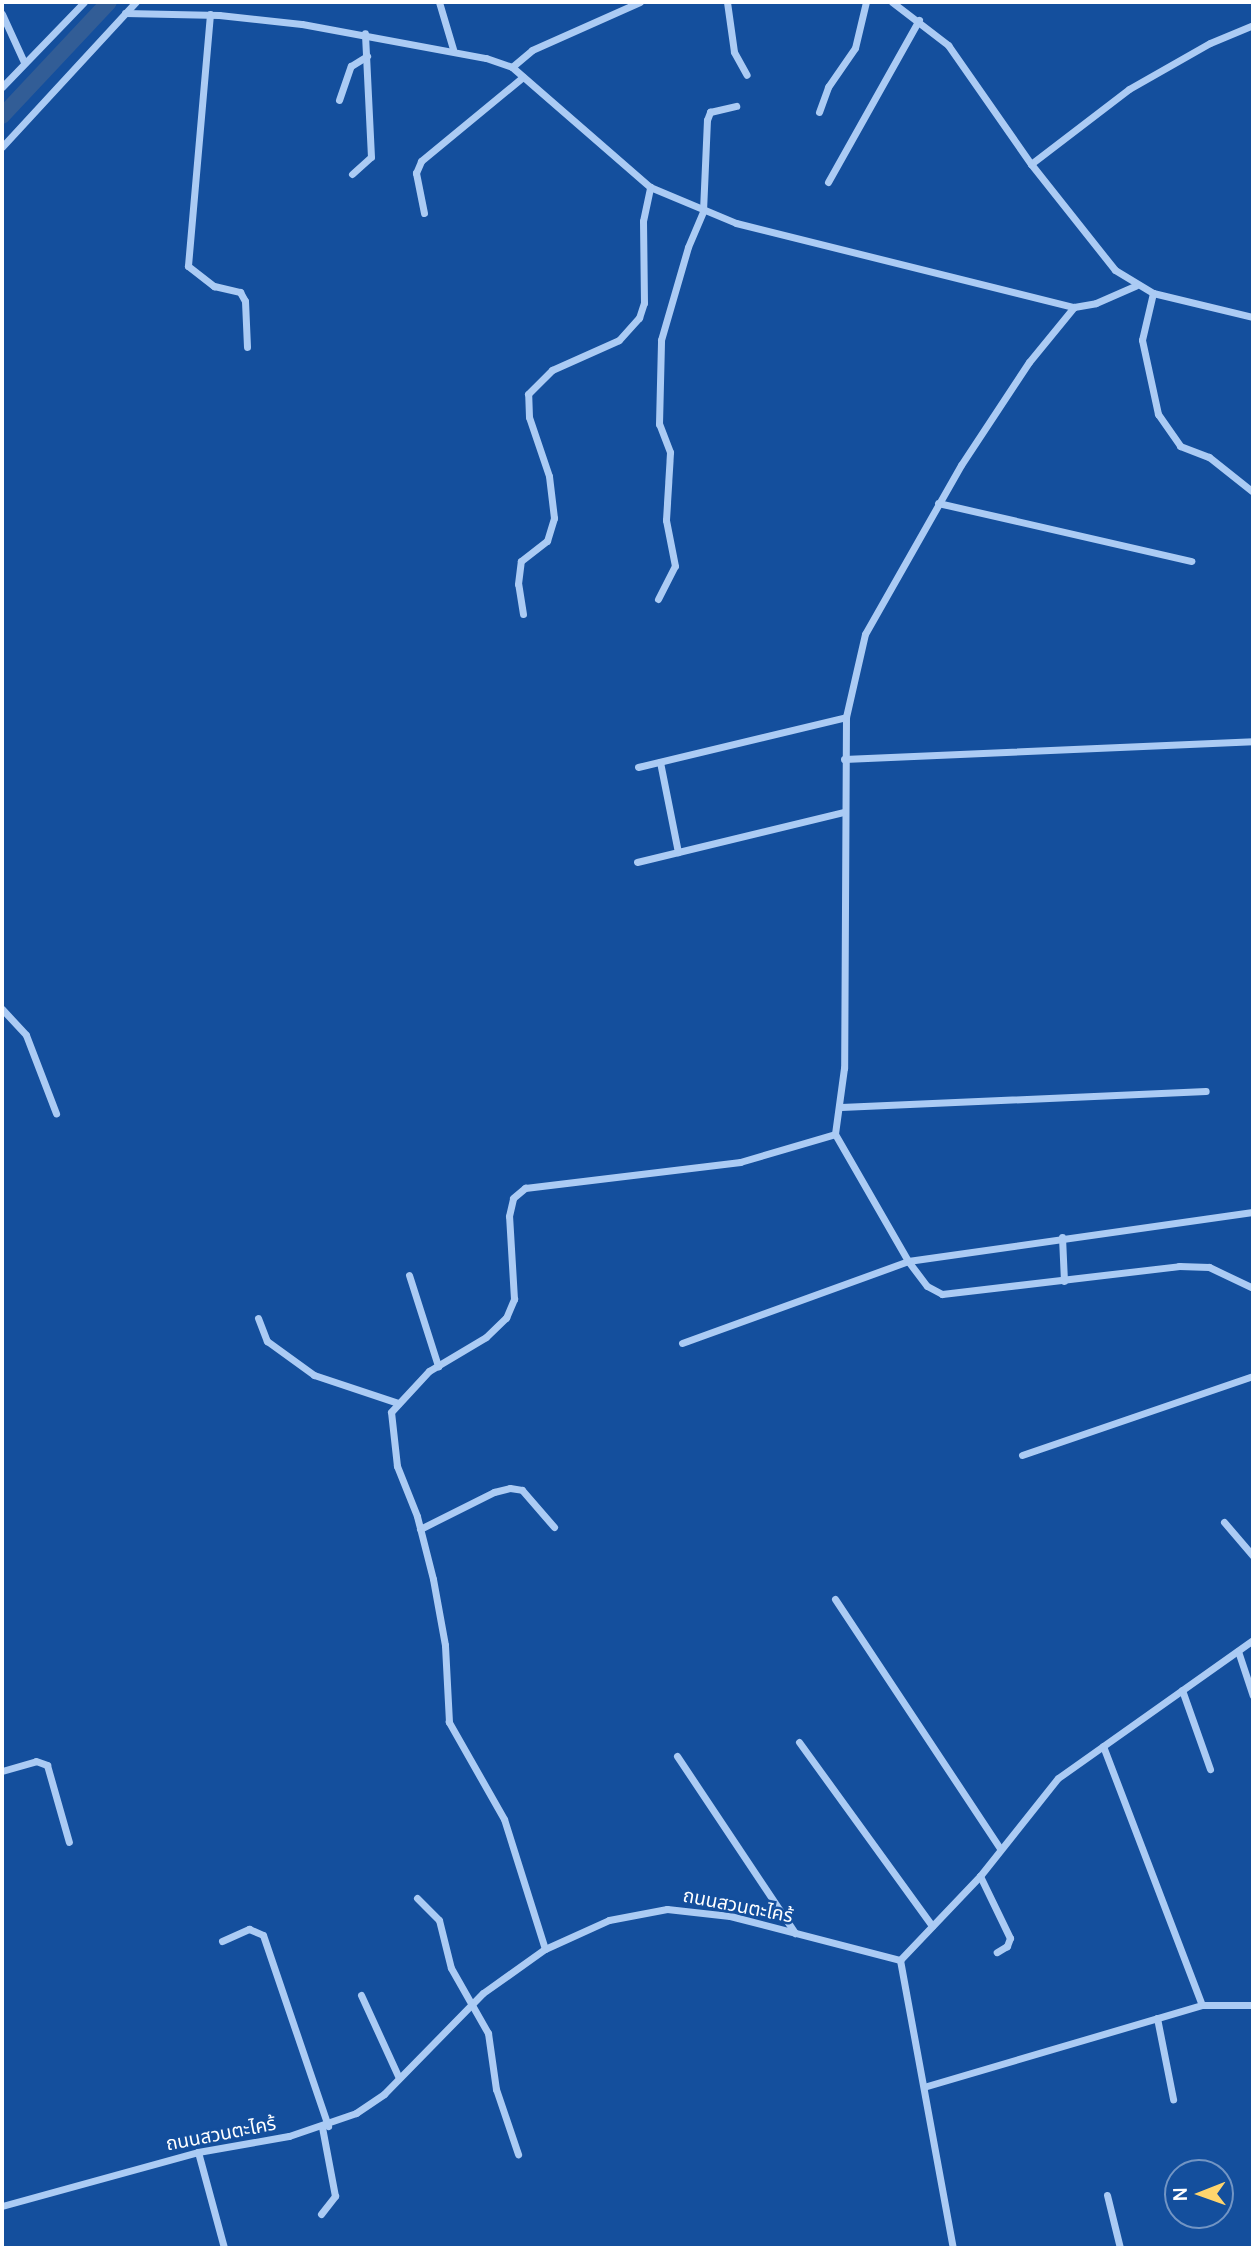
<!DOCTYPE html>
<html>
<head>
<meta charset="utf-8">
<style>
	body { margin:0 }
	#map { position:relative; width:1255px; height:2250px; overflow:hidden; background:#144f9d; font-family:Manrope,"Noto Sans Thai",sans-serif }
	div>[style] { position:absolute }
	.canal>* { height:16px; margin:-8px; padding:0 8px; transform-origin:8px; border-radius:8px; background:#325d96 }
	.street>* { height:7px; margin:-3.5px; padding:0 3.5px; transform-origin:3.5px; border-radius:3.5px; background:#abcbf4 }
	span { translate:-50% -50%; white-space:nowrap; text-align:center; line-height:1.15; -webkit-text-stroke:5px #144f9d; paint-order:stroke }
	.street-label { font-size:19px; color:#fff }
	.frame { position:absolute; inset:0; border:4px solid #fff; pointer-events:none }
	.north { position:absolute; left:1164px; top:2159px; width:70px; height:70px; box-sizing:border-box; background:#144f9d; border:2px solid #7295c4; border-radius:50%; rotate:269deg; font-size:19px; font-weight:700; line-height:28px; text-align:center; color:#fff }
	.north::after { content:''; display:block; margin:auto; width:24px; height:32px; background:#ffd56d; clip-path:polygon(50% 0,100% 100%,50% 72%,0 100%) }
</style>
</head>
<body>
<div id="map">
	<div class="canal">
		<i style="left:2px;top:116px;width:156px;rotate:-46.8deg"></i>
	</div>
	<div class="street">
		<i style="left:439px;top:2px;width:49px;rotate:73.4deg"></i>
		<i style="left:727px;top:2px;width:50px;rotate:82deg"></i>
		<i style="left:734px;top:52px;width:26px;rotate:61deg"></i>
		<i style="left:892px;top:2px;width:71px;rotate:37.5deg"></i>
		<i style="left:948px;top:45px;width:145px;rotate:55.1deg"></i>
		<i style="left:1031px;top:164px;width:135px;rotate:51.6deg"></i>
		<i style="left:1115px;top:270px;width:44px;rotate:31.2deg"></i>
		<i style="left:1153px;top:293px;width:103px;rotate:13.5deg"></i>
		<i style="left:125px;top:13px;width:94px;rotate:1.2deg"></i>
		<i style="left:219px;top:15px;width:83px;rotate:6.2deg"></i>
		<i style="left:302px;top:24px;width:187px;rotate:10.5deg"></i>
		<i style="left:486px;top:58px;width:28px;rotate:19deg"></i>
		<i style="left:512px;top:67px;width:183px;rotate:41deg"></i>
		<i style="left:650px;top:187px;width:93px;rotate:22.7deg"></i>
		<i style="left:736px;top:223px;width:348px;rotate:14deg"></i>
		<i style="left:1074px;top:307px;width:22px;rotate:-10deg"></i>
		<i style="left:1096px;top:303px;width:43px;rotate:-23.6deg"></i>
		<i style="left:2px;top:14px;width:53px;rotate:65.4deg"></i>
		<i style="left:210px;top:14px;width:253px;rotate:95deg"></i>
		<i style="left:188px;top:266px;width:33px;rotate:38deg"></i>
		<i style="left:214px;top:286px;width:27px;rotate:13deg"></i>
		<i style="left:240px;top:292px;width:10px;rotate:61deg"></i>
		<i style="left:245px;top:301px;width:46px;rotate:87.5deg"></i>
		<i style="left:512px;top:67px;width:26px;rotate:-40deg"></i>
		<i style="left:532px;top:50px;width:118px;rotate:-24deg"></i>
		<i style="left:2px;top:87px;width:118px;rotate:-46deg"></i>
		<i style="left:339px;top:100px;width:36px;rotate:-71deg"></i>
		<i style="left:351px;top:66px;width:19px;rotate:-32deg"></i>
		<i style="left:819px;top:112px;width:27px;rotate:-70deg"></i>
		<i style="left:828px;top:87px;width:47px;rotate:-55.3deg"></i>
		<i style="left:855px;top:48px;width:47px;rotate:-76.6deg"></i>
		<i style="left:2px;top:147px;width:197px;rotate:-47.3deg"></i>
		<i style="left:1031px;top:164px;width:123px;rotate:-37.4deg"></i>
		<i style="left:1129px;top:89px;width:93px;rotate:-29.6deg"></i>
		<i style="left:1210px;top:43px;width:47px;rotate:-22.7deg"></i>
		<i style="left:352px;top:174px;width:25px;rotate:-42deg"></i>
		<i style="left:371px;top:157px;width:124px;rotate:-92.8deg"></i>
		<i style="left:828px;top:182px;width:186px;rotate:-60.7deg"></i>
		<i style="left:424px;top:213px;width:41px;rotate:-101.3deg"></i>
		<i style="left:416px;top:173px;width:13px;rotate:-67deg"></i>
		<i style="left:421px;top:161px;width:132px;rotate:-39.5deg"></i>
		<i style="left:1153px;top:293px;width:48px;rotate:103.2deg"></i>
		<i style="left:1142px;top:340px;width:76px;rotate:77.8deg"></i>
		<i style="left:1158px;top:414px;width:39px;rotate:55deg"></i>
		<i style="left:1180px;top:446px;width:31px;rotate:21deg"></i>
		<i style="left:1209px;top:457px;width:56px;rotate:38.5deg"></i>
		<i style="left:1074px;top:307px;width:71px;rotate:129.3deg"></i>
		<i style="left:1029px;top:362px;width:123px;rotate:123.4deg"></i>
		<i style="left:961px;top:465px;width:194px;rotate:119.6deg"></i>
		<i style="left:865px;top:634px;width:85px;rotate:102.9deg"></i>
		<i style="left:846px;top:717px;width:351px;rotate:90.3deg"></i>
		<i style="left:844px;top:1068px;width:67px;rotate:97.8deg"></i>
		<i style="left:835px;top:1134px;width:146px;rotate:60.1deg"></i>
		<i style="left:908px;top:1261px;width:31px;rotate:53deg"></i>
		<i style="left:927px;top:1286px;width:17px;rotate:28deg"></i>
		<i style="left:942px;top:1294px;width:239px;rotate:-6.7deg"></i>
		<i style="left:1179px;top:1266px;width:30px;rotate:2deg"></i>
		<i style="left:1209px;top:1267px;width:49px;rotate:25.5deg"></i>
		<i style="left:938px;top:503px;width:260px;rotate:12.9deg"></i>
		<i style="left:658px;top:599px;width:37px;rotate:-63deg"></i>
		<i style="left:675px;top:566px;width:47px;rotate:-101.1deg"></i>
		<i style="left:666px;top:520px;width:68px;rotate:-86.6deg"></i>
		<i style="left:670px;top:452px;width:30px;rotate:-111deg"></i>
		<i style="left:659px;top:424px;width:84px;rotate:-88.6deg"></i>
		<i style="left:661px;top:340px;width:97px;rotate:-73.8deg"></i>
		<i style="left:688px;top:247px;width:39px;rotate:-67deg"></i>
		<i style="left:703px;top:211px;width:91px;rotate:-87.5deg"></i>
		<i style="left:707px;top:120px;width:9px;rotate:-69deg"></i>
		<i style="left:710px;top:112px;width:27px;rotate:-13deg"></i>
		<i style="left:523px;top:614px;width:30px;rotate:-99deg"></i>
		<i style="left:518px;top:584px;width:23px;rotate:-83deg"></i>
		<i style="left:521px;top:561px;width:33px;rotate:-38deg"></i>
		<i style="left:547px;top:541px;width:24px;rotate:-73deg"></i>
		<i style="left:554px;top:518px;width:42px;rotate:-96.8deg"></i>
		<i style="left:549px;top:476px;width:62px;rotate:-108.7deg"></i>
		<i style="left:529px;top:417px;width:23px;rotate:-92deg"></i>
		<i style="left:528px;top:394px;width:34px;rotate:-45deg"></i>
		<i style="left:552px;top:370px;width:73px;rotate:-24.1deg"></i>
		<i style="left:619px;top:340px;width:30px;rotate:-48deg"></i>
		<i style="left:639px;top:318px;width:16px;rotate:-72deg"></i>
		<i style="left:644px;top:303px;width:82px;rotate:-90.7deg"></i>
		<i style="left:643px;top:221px;width:35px;rotate:-78deg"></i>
		<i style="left:844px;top:759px;width:409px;rotate:-2.5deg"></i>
		<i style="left:660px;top:762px;width:92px;rotate:78.7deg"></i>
		<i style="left:638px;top:767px;width:214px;rotate:-13.5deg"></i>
		<i style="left:637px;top:862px;width:212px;rotate:-13.6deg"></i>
		<i style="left:2px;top:1009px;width:35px;rotate:47deg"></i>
		<i style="left:26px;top:1035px;width:84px;rotate:69deg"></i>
		<i style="left:841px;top:1107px;width:365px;rotate:-2.5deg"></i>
		<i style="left:1062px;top:1237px;width:44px;rotate:87.4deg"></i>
		<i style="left:409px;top:1275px;width:96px;rotate:72.3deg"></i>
		<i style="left:258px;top:1318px;width:25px;rotate:69deg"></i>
		<i style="left:267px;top:1341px;width:58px;rotate:35.9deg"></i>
		<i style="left:314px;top:1375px;width:89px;rotate:18.4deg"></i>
		<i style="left:682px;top:1343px;width:240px;rotate:-19.9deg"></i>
		<i style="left:908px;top:1261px;width:348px;rotate:-8.1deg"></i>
		<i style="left:1022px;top:1455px;width:244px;rotate:-18.9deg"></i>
		<i style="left:1224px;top:1522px;width:45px;rotate:49.5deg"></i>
		<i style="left:420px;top:1529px;width:83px;rotate:-26.6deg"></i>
		<i style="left:494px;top:1492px;width:16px;rotate:-14deg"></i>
		<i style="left:510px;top:1488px;width:12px;rotate:9deg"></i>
		<i style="left:522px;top:1490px;width:49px;rotate:49.1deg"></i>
		<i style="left:835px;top:1599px;width:299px;rotate:56.5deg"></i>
		<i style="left:1238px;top:1651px;width:47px;rotate:71.6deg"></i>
		<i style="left:1182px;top:1690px;width:84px;rotate:70.5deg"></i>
		<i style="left:799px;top:1742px;width:227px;rotate:54.1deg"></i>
		<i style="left:1103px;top:1746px;width:277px;rotate:69.1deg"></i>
		<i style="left:677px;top:1756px;width:213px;rotate:56.3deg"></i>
		<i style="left:2px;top:1771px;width:35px;rotate:-16deg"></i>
		<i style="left:36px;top:1761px;width:12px;rotate:20deg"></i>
		<i style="left:47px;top:1765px;width:80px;rotate:74.1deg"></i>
		<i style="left:980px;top:1876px;width:69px;rotate:64.2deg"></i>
		<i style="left:1010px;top:1938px;width:9px;rotate:111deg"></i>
		<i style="left:1007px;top:1946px;width:12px;rotate:149deg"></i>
		<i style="left:417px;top:1898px;width:31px;rotate:45deg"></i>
		<i style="left:439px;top:1920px;width:49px;rotate:76deg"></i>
		<i style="left:451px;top:1968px;width:75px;rotate:60.4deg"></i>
		<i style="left:488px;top:2033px;width:57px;rotate:81.9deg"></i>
		<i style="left:496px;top:2089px;width:69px;rotate:71.3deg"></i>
		<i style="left:222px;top:1941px;width:30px;rotate:-24deg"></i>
		<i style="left:249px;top:1929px;width:15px;rotate:23deg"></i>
		<i style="left:263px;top:1935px;width:202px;rotate:71.2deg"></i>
		<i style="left:545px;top:1949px;width:136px;rotate:-107.5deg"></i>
		<i style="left:504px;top:1819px;width:112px;rotate:-119.6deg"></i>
		<i style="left:449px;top:1722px;width:77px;rotate:-93deg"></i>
		<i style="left:445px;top:1645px;width:67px;rotate:-100.3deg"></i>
		<i style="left:433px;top:1579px;width:65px;rotate:-104.3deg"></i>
		<i style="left:417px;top:1516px;width:54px;rotate:-111.8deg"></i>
		<i style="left:397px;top:1466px;width:54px;rotate:-96.3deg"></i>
		<i style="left:391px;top:1412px;width:56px;rotate:-47.2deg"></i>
		<i style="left:429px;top:1371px;width:66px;rotate:-30.8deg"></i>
		<i style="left:486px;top:1337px;width:28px;rotate:-44deg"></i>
		<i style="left:506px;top:1318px;width:21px;rotate:-67deg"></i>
		<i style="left:514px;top:1299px;width:83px;rotate:-93.4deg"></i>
		<i style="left:509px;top:1216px;width:18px;rotate:-77deg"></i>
		<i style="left:513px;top:1198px;width:16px;rotate:-40deg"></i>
		<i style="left:525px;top:1188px;width:217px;rotate:-6.9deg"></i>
		<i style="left:740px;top:1162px;width:99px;rotate:-16.4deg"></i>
		<i style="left:900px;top:1960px;width:293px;rotate:79.6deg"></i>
		<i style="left:361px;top:1995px;width:91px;rotate:65.4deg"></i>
		<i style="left:1157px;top:2018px;width:83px;rotate:78.8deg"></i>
		<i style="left:927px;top:2086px;width:287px;rotate:-16.4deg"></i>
		<i style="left:1202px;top:2005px;width:51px"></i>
		<i style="left:198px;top:2152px;width:99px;rotate:74.8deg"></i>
		<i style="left:1107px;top:2195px;width:55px;rotate:76.2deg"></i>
		<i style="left:2px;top:2206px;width:203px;rotate:-15.4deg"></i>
		<i style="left:198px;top:2152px;width:92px;rotate:-10deg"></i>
		<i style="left:289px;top:2136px;width:71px;rotate:-18.9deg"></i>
		<i style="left:356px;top:2113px;width:34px;rotate:-34deg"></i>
		<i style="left:384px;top:2094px;width:141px;rotate:-45.6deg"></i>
		<i style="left:483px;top:1993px;width:76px;rotate:-35.4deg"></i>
		<i style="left:545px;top:1949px;width:70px;rotate:-24.4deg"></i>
		<i style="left:609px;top:1920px;width:59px;rotate:-10.7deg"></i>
		<i style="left:667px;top:1909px;width:63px;rotate:6.3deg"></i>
		<i style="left:730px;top:1916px;width:176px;rotate:14.5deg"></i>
		<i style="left:900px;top:1960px;width:116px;rotate:-46.4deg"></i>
		<i style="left:980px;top:1876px;width:125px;rotate:-51.5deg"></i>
		<i style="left:1058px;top:1778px;width:239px;rotate:-35.3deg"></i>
		<i style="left:321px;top:2214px;width:23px;rotate:-52deg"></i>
		<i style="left:335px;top:2196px;width:70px;rotate:-100.7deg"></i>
	</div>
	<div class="street-label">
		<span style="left:738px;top:1906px;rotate:11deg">ถนนสวนตะไคร้</span>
		<span style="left:221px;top:2134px;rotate:-11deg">ถนนสวนตะไคร้</span>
	</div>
	<div class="frame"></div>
	<div class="north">N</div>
</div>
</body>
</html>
